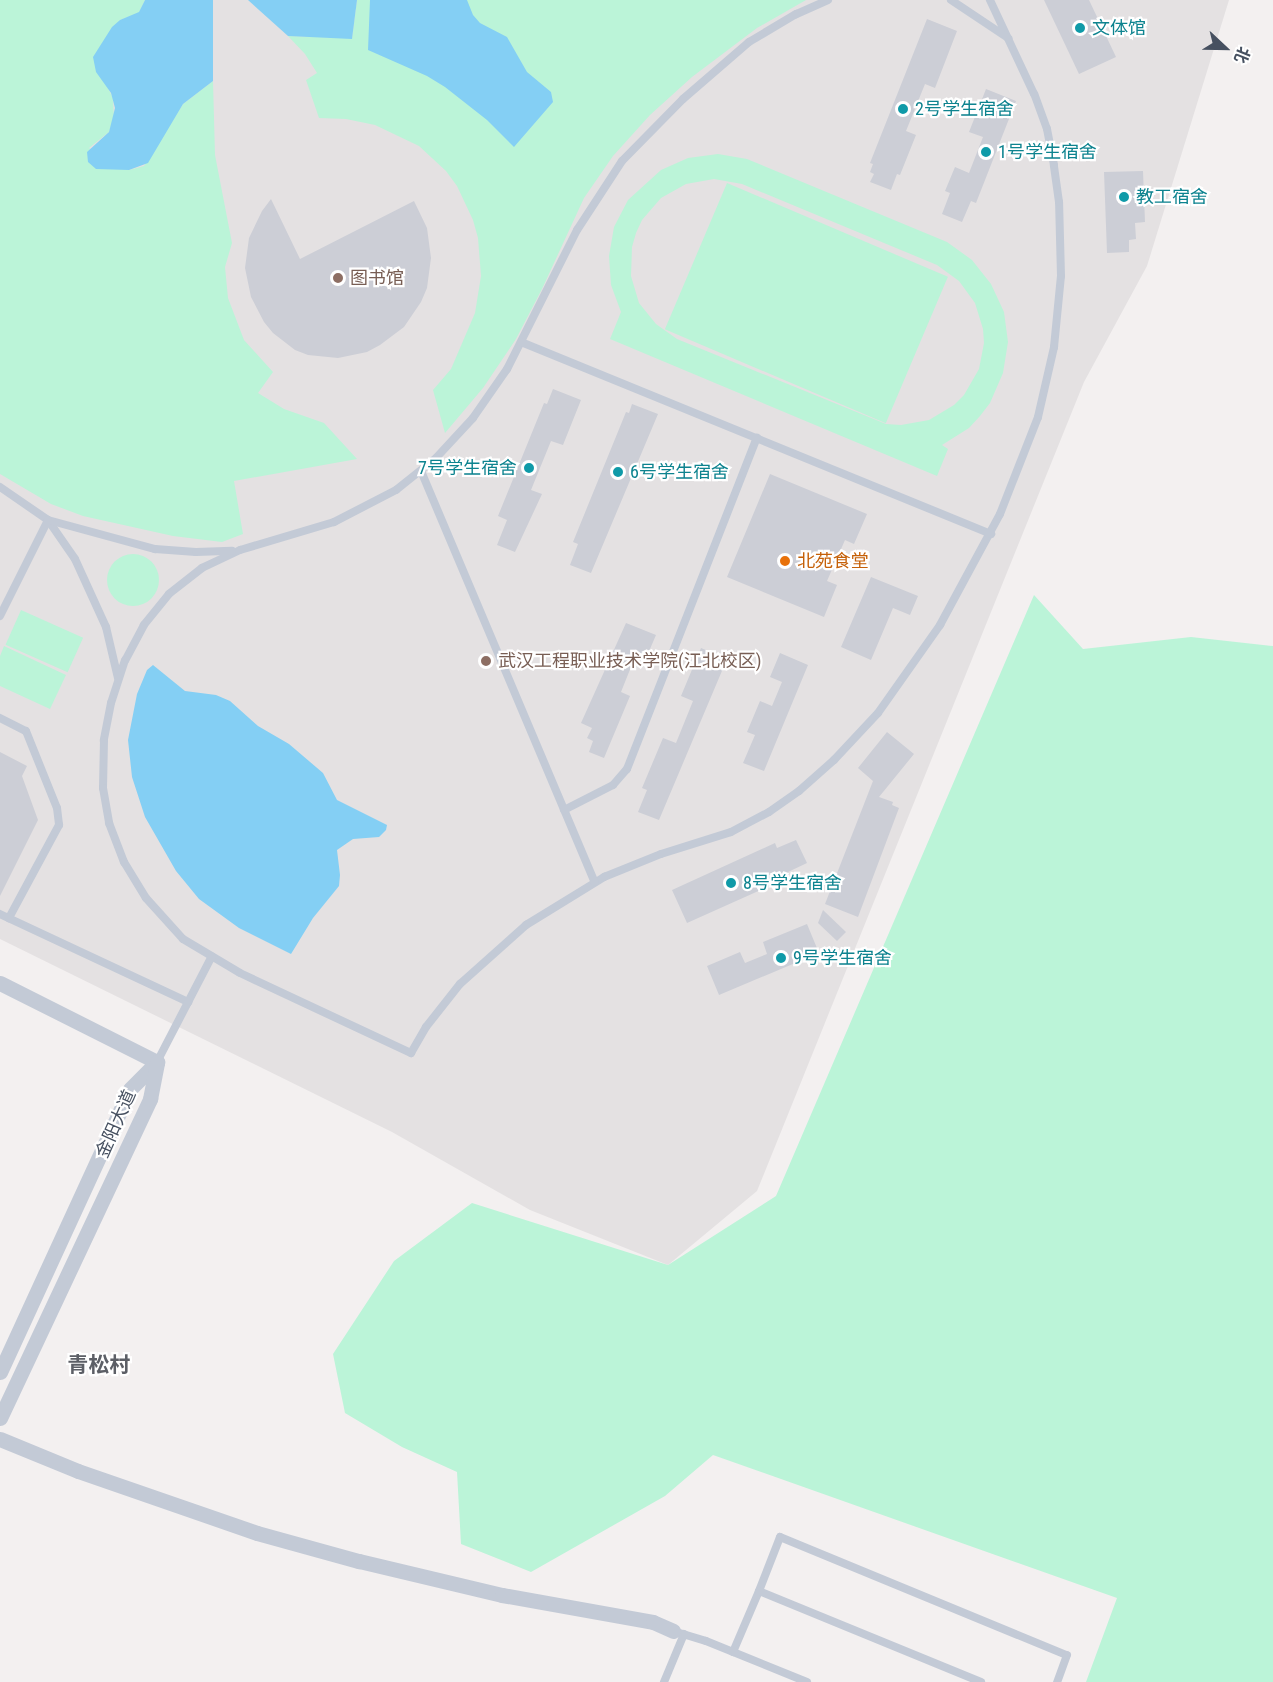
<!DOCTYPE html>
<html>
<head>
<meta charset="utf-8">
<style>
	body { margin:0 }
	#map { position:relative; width:1273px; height:1682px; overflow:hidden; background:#f3f0f0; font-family:"Roboto Condensed","Noto Sans SC",sans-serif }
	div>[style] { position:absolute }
	.education>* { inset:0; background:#e4e1e2 }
	.green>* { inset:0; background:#bbf4d8; transform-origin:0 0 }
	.round { border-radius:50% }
	.water>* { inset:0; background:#84cff4 }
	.building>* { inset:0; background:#ccced6 }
	.service>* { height:8px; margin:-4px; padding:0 4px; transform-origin:4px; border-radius:4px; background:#c3cad6 }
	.minor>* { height:15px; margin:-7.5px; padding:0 7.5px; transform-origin:7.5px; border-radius:7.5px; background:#c3cad6 }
	.dots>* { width:16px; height:16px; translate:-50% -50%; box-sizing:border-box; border:3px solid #fff; border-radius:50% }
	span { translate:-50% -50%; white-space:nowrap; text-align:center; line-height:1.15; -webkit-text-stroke:4.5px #fff; paint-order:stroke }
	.culture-label { font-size:18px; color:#0d838f }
	.left { translate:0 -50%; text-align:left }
	.right { translate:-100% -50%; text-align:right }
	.education-label { font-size:18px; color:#785e54 }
	.food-label { font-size:18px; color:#c56008 }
	.street-label { font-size:18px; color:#465060 }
	.quarter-label { font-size:21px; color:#5c5f66; font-weight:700 }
	.north { position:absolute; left:1195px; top:18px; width:60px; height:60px; -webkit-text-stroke:4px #fff; paint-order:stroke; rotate:112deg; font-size:16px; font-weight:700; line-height:24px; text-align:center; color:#465060 }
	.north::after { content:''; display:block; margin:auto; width:21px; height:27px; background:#465060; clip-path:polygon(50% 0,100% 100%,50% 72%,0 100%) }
</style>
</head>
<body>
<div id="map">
	<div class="education">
		<i style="clip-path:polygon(0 0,1229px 0,1147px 266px,1084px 382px,757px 1191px,668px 1265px,530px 1210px,392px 1132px,0 939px)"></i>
	</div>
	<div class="green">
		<i style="clip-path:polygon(0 0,145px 0,139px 13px,120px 20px,106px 84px,113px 98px,114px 118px,109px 132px,89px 148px,129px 170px,144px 166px,183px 104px,213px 81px,215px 155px,232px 243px,225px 267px,228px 298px,244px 340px,273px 372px,258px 393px,284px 409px,324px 423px,357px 459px,234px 481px,243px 534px,222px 542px,173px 536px,83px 516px,51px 504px,0 474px)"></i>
		<i style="clip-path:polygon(357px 0,806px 0,757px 28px,692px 77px,650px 115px,613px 156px,584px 198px,542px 289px,516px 339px,483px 388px,445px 433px,433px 390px,451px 369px,475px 313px,481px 276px,478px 238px,473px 220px,457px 186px,446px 171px,419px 146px,375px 125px,346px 119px,319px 118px,306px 80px,317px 73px,305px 54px,288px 36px,352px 38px)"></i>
		<i style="clip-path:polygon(evenodd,718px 154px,747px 159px,947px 242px,972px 260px,991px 284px,1004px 312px,1008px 342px,1003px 373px,990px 403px,980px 416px,969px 428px,942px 445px,948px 449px,937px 476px,610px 339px,621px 312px,611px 285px,609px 256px,614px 227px,628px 200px,661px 170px,688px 158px,718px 154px,714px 179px,742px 184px,937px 265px,959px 281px,975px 303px,983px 329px,984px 343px,979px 369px,964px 395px,954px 405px,929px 420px,901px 425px,886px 424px,677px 339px,656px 324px,639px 303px,631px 276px,632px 247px,636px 233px,642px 220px,661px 198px,686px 184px,714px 179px)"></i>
		<i style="left:727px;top:183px;width:240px;height:159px;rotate:23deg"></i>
		<i class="round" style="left:107px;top:554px;width:52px;height:52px"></i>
		<i style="clip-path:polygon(1034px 595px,1083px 649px,1191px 637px,1273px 646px,1273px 1682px,1086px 1682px,1117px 1598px,713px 1455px,665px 1496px,531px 1572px,461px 1544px,457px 1472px,402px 1447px,345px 1413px,333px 1354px,394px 1261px,472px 1203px,668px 1265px,776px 1196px)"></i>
		<i style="left:21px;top:610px;width:68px;height:38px;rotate:24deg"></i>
		<i style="clip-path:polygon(4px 646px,66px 675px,50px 709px,0 686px,0 656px)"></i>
	</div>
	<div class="water">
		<i style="clip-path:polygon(145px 0,213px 0,213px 81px,183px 104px,148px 163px,129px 170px,96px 169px,88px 162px,87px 152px,109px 132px,115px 108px,111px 93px,96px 72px,93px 57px,112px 27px,120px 20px,139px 12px)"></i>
		<i style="clip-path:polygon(248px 0,357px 0,352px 39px,288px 36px)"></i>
		<i style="clip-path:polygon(370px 0,467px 0,473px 15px,480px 23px,507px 37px,527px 72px,551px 92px,553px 102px,514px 147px,487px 120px,445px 87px,427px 76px,368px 50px)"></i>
		<i style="clip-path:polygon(153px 665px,185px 691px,216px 695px,230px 701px,258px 726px,289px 744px,323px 773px,337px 800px,387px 825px,386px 830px,379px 837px,353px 839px,337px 850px,340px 875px,339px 886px,313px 918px,291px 954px,239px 928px,199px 899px,176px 871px,145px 817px,132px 777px,128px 740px,137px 694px,147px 670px)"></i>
	</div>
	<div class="building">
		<i style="clip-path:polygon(1044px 0,1089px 0,1116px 57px,1079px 74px)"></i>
		<i style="clip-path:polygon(927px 19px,957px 31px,935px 88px,925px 84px,906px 131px,916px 135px,900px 175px,897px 174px,891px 190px,870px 182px,874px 174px,870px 172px,873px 164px,870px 163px)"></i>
		<i style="clip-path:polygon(986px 89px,1016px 101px,976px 203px,971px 201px,962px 222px,942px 214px,950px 193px,945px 191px,955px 167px,969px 173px,983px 137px,969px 132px)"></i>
		<i style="clip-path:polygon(1143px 171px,1145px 222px,1135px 223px,1136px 239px,1129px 240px,1129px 252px,1107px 253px,1104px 172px)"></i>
		<i style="clip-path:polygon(271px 199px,300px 259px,414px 201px,427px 228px,431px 258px,427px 288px,421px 302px,404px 327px,380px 345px,367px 352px,338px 358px,308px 355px,295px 350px,273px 333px,264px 322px,251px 297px,245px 268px,249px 238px,262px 211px)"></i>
		<i style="clip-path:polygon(553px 389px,581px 400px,563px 445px,551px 441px,531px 490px,542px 494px,515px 552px,497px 545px,507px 520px,498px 516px,544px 403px,547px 404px)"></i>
		<i style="clip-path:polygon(632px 404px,658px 414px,591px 573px,570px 565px,578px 544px,573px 542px,626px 412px,629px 413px)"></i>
		<i style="clip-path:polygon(770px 474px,867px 514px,854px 544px,845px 540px,827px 581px,837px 585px,824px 617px,727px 577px)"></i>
		<i style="clip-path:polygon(871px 577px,918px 596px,910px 615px,893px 608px,871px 660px,841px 647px)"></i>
		<i style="clip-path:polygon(626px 623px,656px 635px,647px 656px,637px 652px,621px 692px,630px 696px,604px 758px,589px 752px,593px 741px,587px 738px,592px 728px,581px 723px)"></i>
		<i style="clip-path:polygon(701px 648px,727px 659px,659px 820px,638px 812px,647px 790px,642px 788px,663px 738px,676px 743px,693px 701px,681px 696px)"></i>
		<i style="clip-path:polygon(780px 653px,808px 665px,764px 771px,743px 763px,755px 735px,747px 732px,760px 701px,772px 706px,782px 682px,770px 677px)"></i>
		<i style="clip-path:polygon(887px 732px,914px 754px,879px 797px,893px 802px,892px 805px,899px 808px,858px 917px,825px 904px,873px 781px,858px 768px)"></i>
		<i style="clip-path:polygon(0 752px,27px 766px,22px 776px,38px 820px,0 896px)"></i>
		<i style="clip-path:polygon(796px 840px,807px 863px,788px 872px,790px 877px,687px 923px,672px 890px,775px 843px,777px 848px)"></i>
		<i style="clip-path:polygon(823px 910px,846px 932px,837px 941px,818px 923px)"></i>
		<i style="clip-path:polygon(807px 924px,819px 953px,719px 995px,707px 966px,740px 952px,745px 963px,767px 954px,763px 942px)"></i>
	</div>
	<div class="service">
		<i style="left:828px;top:0;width:35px;rotate:156deg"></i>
		<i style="left:796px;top:14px;width:55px;rotate:149.2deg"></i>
		<i style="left:749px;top:42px;width:87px;rotate:139.2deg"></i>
		<i style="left:683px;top:99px;width:87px;rotate:134.5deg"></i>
		<i style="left:622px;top:161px;width:82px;rotate:123.1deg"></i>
		<i style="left:577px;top:230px;width:156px;rotate:116.7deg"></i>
		<i style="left:507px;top:369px;width:60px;rotate:124.8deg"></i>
		<i style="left:473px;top:418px;width:54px;rotate:132.8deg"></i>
		<i style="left:436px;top:458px;width:51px;rotate:141.3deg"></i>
		<i style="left:396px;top:490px;width:70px;rotate:152.7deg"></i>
		<i style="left:334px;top:522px;width:98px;rotate:163.4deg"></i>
		<i style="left:240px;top:550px;width:42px;rotate:154.7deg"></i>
		<i style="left:202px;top:568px;width:42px;rotate:141.8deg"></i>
		<i style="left:169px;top:594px;width:40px;rotate:129deg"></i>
		<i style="left:144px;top:625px;width:40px;rotate:118deg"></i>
		<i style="left:125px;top:660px;width:45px;rotate:108deg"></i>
		<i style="left:111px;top:703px;width:38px;rotate:101deg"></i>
		<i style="left:104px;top:740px;width:48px;rotate:91.2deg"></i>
		<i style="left:103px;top:788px;width:36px;rotate:80deg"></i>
		<i style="left:109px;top:823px;width:42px;rotate:69deg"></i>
		<i style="left:124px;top:862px;width:42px;rotate:58.6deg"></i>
		<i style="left:146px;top:898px;width:55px;rotate:47.9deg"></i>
		<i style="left:183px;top:939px;width:66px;rotate:30.8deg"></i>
		<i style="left:240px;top:973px;width:189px;rotate:25.1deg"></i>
		<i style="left:411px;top:1053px;width:30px;rotate:-60deg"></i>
		<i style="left:426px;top:1027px;width:55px;rotate:-51.7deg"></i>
		<i style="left:460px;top:984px;width:89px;rotate:-41.8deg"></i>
		<i style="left:526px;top:925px;width:92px;rotate:-31.6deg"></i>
		<i style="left:604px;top:877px;width:61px;rotate:-22deg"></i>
		<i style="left:661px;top:854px;width:73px;rotate:-17.4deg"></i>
		<i style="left:731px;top:832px;width:43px;rotate:-27.8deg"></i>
		<i style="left:769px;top:812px;width:37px;rotate:-35deg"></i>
		<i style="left:799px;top:791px;width:47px;rotate:-41.5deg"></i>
		<i style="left:834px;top:760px;width:64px;rotate:-46.9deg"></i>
		<i style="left:878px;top:713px;width:108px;rotate:-54.8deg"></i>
		<i style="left:940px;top:625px;width:126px;rotate:-61.6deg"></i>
		<i style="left:1000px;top:514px;width:104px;rotate:-68.6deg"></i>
		<i style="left:1038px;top:417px;width:72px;rotate:-77.1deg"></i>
		<i style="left:1054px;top:347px;width:71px;rotate:-84.4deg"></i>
		<i style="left:1061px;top:276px;width:74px;rotate:-91.5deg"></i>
		<i style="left:1059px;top:202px;width:37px;rotate:-98deg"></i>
		<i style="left:1054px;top:165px;width:37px;rotate:-101deg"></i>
		<i style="left:1047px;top:129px;width:37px;rotate:-110deg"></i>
		<i style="left:1034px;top:94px;width:104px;rotate:-115.1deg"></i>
		<i style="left:951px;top:0;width:69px;rotate:33.7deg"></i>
		<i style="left:521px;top:342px;width:508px;rotate:22.22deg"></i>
		<i style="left:421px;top:471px;width:446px;rotate:67.1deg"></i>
		<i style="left:0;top:487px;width:58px;rotate:34.5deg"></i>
		<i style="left:48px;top:520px;width:47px;rotate:55.3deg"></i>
		<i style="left:75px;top:559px;width:75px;rotate:65.5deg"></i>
		<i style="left:106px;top:627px;width:52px;rotate:76.8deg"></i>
		<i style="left:48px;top:520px;width:111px;rotate:15.2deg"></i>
		<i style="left:155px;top:549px;width:41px;rotate:4.2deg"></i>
		<i style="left:196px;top:552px;width:36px;rotate:-2deg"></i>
		<i style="left:0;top:616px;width:107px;rotate:-63.4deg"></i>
		<i style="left:0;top:718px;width:29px;rotate:27deg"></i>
		<i style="left:26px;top:731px;width:83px;rotate:68.1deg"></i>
		<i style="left:57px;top:808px;width:17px;rotate:83deg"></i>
		<i style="left:59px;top:825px;width:106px;rotate:118.3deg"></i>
		<i style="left:564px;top:810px;width:55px;rotate:-27deg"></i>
		<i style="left:613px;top:785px;width:21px;rotate:-49deg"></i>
		<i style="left:627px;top:769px;width:356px;rotate:-68.6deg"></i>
		<i style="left:0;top:914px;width:208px;rotate:25.1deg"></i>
		<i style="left:157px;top:1062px;width:119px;rotate:-62.6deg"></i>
		<i style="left:759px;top:1591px;width:58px;rotate:-68.7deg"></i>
		<i style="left:780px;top:1537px;width:310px;rotate:22.4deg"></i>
		<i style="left:1067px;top:1655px;width:29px;rotate:110deg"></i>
		<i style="left:673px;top:1631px;width:34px;rotate:17deg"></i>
		<i style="left:706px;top:1641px;width:109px;rotate:22.1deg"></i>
		<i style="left:733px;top:1652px;width:66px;rotate:-66.9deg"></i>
		<i style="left:759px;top:1591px;width:240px;rotate:22.3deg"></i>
		<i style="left:664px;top:1682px;width:52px;rotate:-67.4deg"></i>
	</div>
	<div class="minor">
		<i style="left:0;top:983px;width:176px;rotate:26.7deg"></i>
		<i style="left:0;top:1372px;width:311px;rotate:-65.3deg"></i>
		<i style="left:130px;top:1089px;width:38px;rotate:-45deg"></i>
		<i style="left:0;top:1418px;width:353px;rotate:-64.8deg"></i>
		<i style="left:150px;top:1099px;width:38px;rotate:-79deg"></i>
		<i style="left:0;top:1439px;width:84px;rotate:22.3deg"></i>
		<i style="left:78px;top:1471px;width:189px;rotate:19.1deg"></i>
		<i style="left:257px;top:1533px;width:106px;rotate:15.4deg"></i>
		<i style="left:359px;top:1561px;width:147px;rotate:13.4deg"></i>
		<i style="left:502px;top:1595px;width:153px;rotate:10.1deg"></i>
		<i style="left:653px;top:1622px;width:22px;rotate:24deg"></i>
	</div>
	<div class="dots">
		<i style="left:1080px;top:28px;background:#0f9aa8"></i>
		<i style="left:903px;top:109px;background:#0f9aa8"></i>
		<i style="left:986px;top:152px;background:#0f9aa8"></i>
		<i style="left:1124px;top:197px;background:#0f9aa8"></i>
		<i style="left:338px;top:278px;background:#8d6e63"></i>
		<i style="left:529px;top:468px;background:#0f9aa8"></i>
		<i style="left:618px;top:472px;background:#0f9aa8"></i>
		<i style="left:785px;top:561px;background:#e8710a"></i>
		<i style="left:486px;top:661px;background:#8d6e63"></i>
		<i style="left:731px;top:883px;background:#0f9aa8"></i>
		<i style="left:781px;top:958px;background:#0f9aa8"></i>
	</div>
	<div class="culture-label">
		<span class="left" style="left:1092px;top:28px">文体馆</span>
		<span class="left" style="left:915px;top:109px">2号学生宿舍</span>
		<span class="left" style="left:998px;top:152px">1号学生宿舍</span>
		<span class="left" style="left:1136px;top:197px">教工宿舍</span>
		<span class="right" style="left:517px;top:468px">7号学生宿舍</span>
		<span class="left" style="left:630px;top:472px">6号学生宿舍</span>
		<span class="left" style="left:743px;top:883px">8号学生宿舍</span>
		<span class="left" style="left:793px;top:958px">9号学生宿舍</span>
	</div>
	<div class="education-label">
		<span class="left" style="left:350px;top:278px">图书馆</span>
		<span class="left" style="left:498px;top:661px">武汉工程职业技术学院(江北校区)</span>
	</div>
	<div class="food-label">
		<span class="left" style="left:797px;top:561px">北苑食堂</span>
	</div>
	<div class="street-label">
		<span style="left:116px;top:1124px;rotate:-66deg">金阳大道</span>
	</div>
	<div class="quarter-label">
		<span style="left:99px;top:1365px">青松村</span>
	</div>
	<div class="north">北</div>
</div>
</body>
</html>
